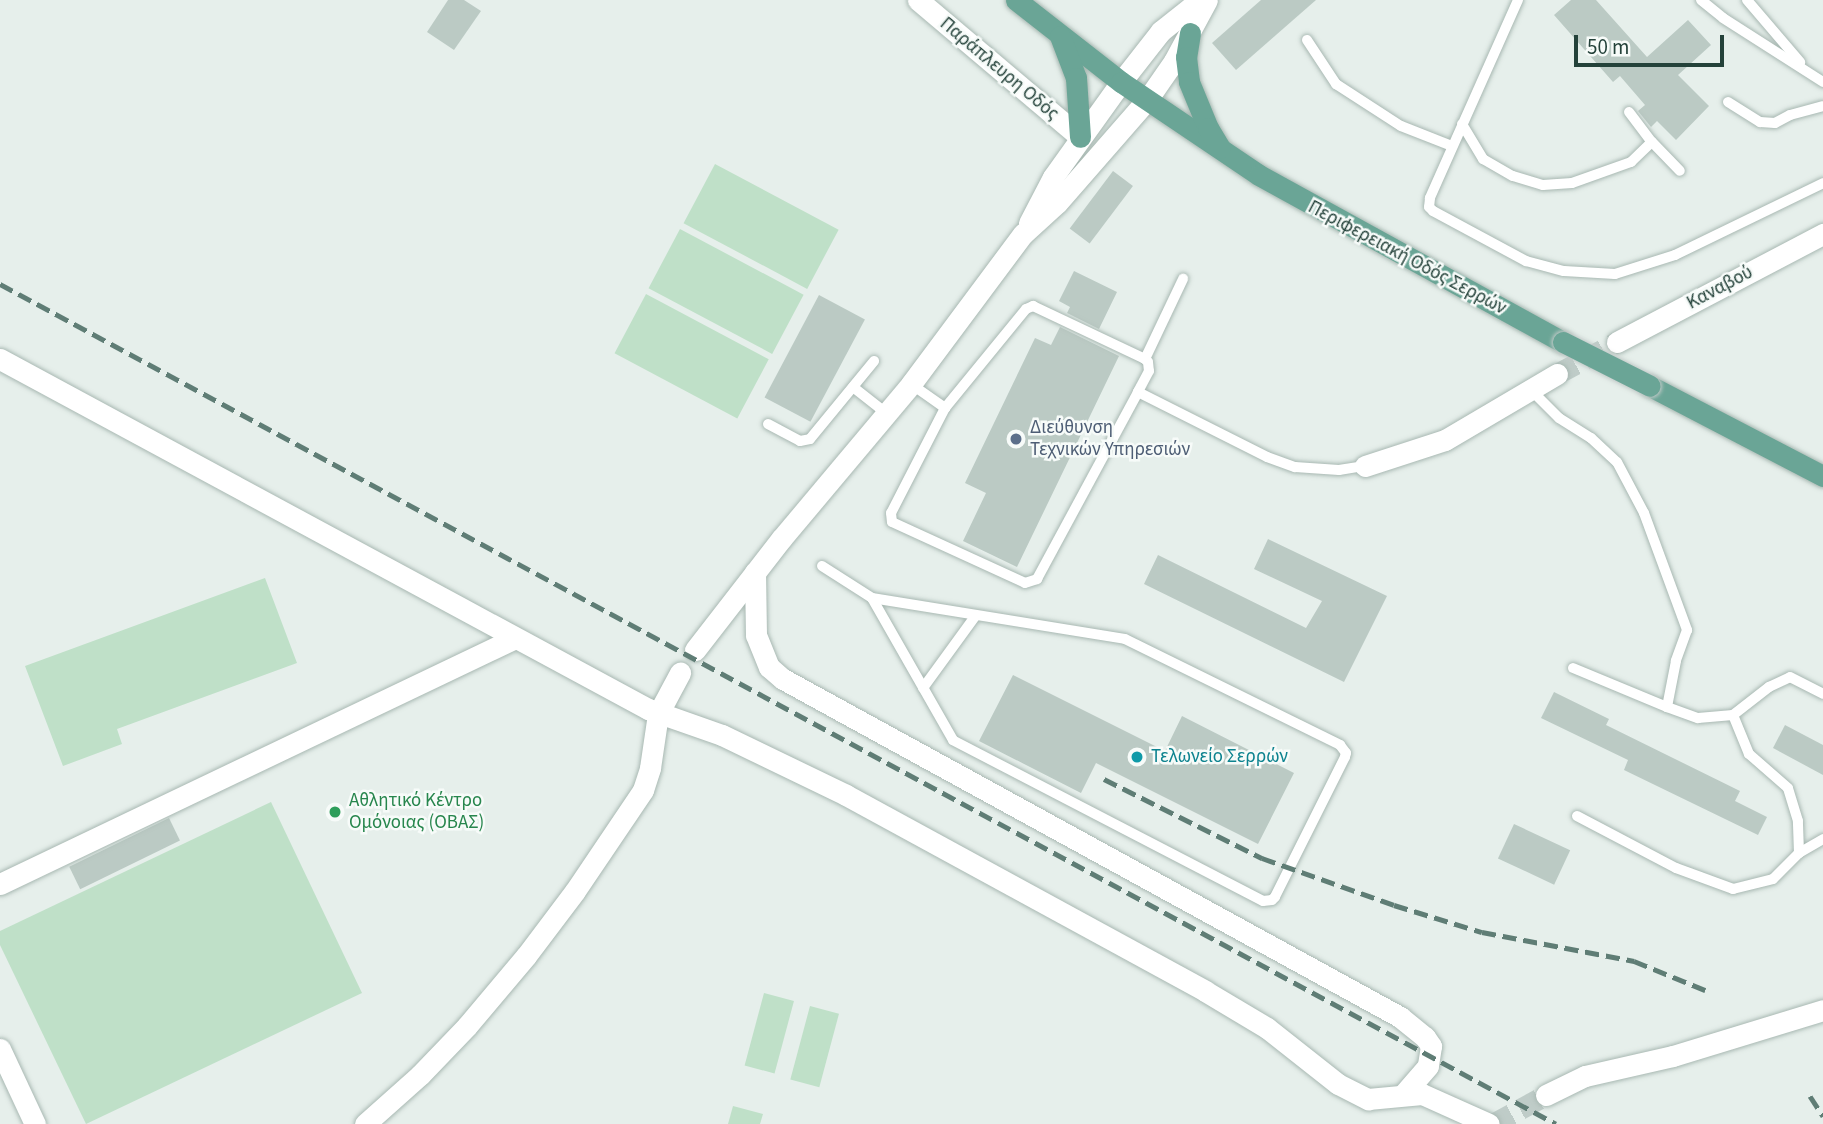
<!DOCTYPE html>
<html>
<head>
<meta charset="utf-8">
<style>
	body { margin:0 }
	#map { position:relative; width:1823px; height:1124px; overflow:hidden; background:#e6efeb; font-family:"Source Sans 3",sans-serif }
	div>[style] { position:absolute }
	.green>* { inset:0; background:#bfe0c8; transform-origin:0 0 }
	.building>* { inset:0; background:#bbcac4; transform-origin:0 0 }
	.minor-tunnel>* { height:21px; margin-top:-10.5px; transform-origin:0; background:repeating-linear-gradient(90deg,#bfccc8 0 21px,transparent 0 31px) }
	.roads { filter:drop-shadow(0 0 2px #a8b8b2) drop-shadow(0 0 2px #a8b8b2) }
	.service>* { height:10px; margin:-5px; padding:0 5px; transform-origin:5px; border-radius:5px; background:#fff }
	.minor>* { height:21px; margin:-10.5px; padding:0 10.5px; transform-origin:10.5px; border-radius:10.5px; background:#fff }
	.tertiary>* { height:21px; margin:-10.5px; padding:0 10.5px; transform-origin:10.5px; border-radius:10.5px; background:#fff }
	.primary>* { height:21px; margin:-10.5px; padding:0 10.5px; transform-origin:10.5px; border-radius:10.5px; background:#6aa596 }
	.rail>* { height:5px; margin-top:-2.5px; transform-origin:0; background:repeating-linear-gradient(90deg,#5f7d75 0 14px,transparent 0 21px) }
	.bridges { filter:drop-shadow(0 0 2px #c2cac8) drop-shadow(0 0 2px #c2cac8) }
	.primary-bridge>* { height:21px; margin:-10.5px; padding:0 10.5px; transform-origin:10.5px; border-radius:10.5px; background:#6aa596 }
	.dots>* { width:19px; height:19px; translate:-50% -50%; box-sizing:border-box; border:4px solid #f7fbf9; border-radius:50% }
	span { translate:-50% -50%; white-space:nowrap; text-align:center; line-height:1.15; -webkit-text-stroke:5px #f7fbf9; paint-order:stroke }
	.street-label { font-size:19px; color:#24423a }
	.service-label { font-size:19px; color:#4e5e75 }
	.left { translate:0 -50%; text-align:left }
	.culture-label { font-size:19px; color:#0d838f }
	.leisure-label { font-size:19px; color:#27864d }
	.scale { position:absolute; left:1574px; top:35px; width:150px; height:32px; box-sizing:border-box; border:4px solid #24423a; border-top:0; padding-left:9px; font-size:21px; line-height:24px; white-space:nowrap; color:#24423a; -webkit-text-stroke:5px #f7fbf9; paint-order:stroke }
</style>
</head>
<body>
<div id="map">
	<div class="green">
		<i style="left:715px;top:164px;width:140px;height:67px;rotate:28deg"></i>
		<i style="left:680px;top:229px;width:140px;height:67px;rotate:28deg"></i>
		<i style="left:646px;top:294px;width:139px;height:67px;rotate:28deg"></i>
		<i style="clip-path:polygon(265px 578px,297px 663px,117px 729px,122px 744px,63px 766px,25px 666px)"></i>
		<i style="clip-path:polygon(271px 802px,362px 993px,86px 1124px,0 945px,0 931px)"></i>
		<i style="left:764px;top:993px;width:31px;height:75px;rotate:15deg"></i>
		<i style="left:810px;top:1006px;width:30px;height:76px;rotate:15deg"></i>
		<i style="clip-path:polygon(733px 1106px,763px 1114px,760px 1124px,728px 1124px)"></i>
	</div>
	<div class="building">
		<i style="clip-path:polygon(448px 0,464px 0,481px 11px,454px 50px,427px 32px)"></i>
		<i style="clip-path:polygon(1261px 0,1316px 0,1236px 70px,1212px 43px)"></i>
		<i style="clip-path:polygon(1571px 0,1596px 0,1647px 57px,1688px 20px,1711px 45px,1678px 75px,1709px 106px,1676px 140px,1657px 121px,1651px 127px,1638px 111px,1645px 105px,1620px 76px,1613px 82px,1554px 15px)"></i>
		<i style="left:1113px;top:171px;width:25px;height:72px;rotate:37deg"></i>
		<i style="clip-path:polygon(1074px 271px,1117px 292px,1099px 329px,1067px 313px,1070px 307px,1059px 301px)"></i>
		<i style="left:819px;top:295px;width:52px;height:116px;rotate:28deg"></i>
		<i style="clip-path:polygon(1060px 327px,1119px 356px,1017px 567px,963px 541px,986px 493px,965px 483px,1035px 338px,1051px 345px)"></i>
		<i style="clip-path:polygon(1268px 539px,1387px 596px,1344px 682px,1144px 584px,1158px 555px,1306px 628px,1322px 601px,1254px 569px)"></i>
		<i style="clip-path:polygon(1013px 675px,1165px 751px,1182px 716px,1294px 773px,1258px 844px,1096px 763px,1081px 793px,979px 741px)"></i>
		<i style="clip-path:polygon(1554px 692px,1609px 719px,1606px 725px,1740px 791px,1735px 801px,1767px 817px,1758px 835px,1624px 770px,1628px 760px,1541px 718px)"></i>
		<i style="clip-path:polygon(1785px 725px,1823px 745px,1823px 775px,1773px 748px)"></i>
		<i style="left:169px;top:818px;width:25px;height:111px;rotate:64deg"></i>
		<i style="left:1514px;top:824px;width:62px;height:38px;rotate:25deg"></i>
	</div>
	<div class="minor-tunnel">
		<i style="left:1557px;top:374px;width:68px;rotate:-28.1deg"></i>
		<i style="left:1493px;top:1124px;width:60px;rotate:-28.7deg"></i>
	</div>
	<div class="roads">
		<div class="service">
			<i style="left:1518px;top:0;width:217px;rotate:114deg"></i>
			<i style="left:1430px;top:198px;width:9px;rotate:96deg"></i>
			<i style="left:1429px;top:207px;width:6px;rotate:45deg"></i>
			<i style="left:1433px;top:211px;width:106px;rotate:28.3deg"></i>
			<i style="left:1526px;top:261px;width:39px;rotate:15deg"></i>
			<i style="left:1564px;top:271px;width:51px;rotate:3.4deg"></i>
			<i style="left:1615px;top:274px;width:63px;rotate:-17.6deg"></i>
			<i style="left:1675px;top:255px;width:165px;rotate:-25.9deg"></i>
			<i style="left:1701px;top:0;width:28px;rotate:39deg"></i>
			<i style="left:1723px;top:18px;width:119px;rotate:32.6deg"></i>
			<i style="left:1747px;top:0;width:82px;rotate:49.5deg"></i>
			<i style="left:1307px;top:40px;width:53px;rotate:56.6deg"></i>
			<i style="left:1336px;top:84px;width:77px;rotate:32.9deg"></i>
			<i style="left:1401px;top:126px;width:55px;rotate:21.4deg"></i>
			<i style="left:1728px;top:102px;width:38px;rotate:32deg"></i>
			<i style="left:1760px;top:122px;width:15px;rotate:4deg"></i>
			<i style="left:1775px;top:123px;width:17px;rotate:-28deg"></i>
			<i style="left:1790px;top:115px;width:34px;rotate:-15deg"></i>
			<i style="left:1629px;top:112px;width:38px;rotate:53deg"></i>
			<i style="left:1462px;top:124px;width:41px;rotate:59deg"></i>
			<i style="left:1483px;top:159px;width:34px;rotate:30deg"></i>
			<i style="left:1513px;top:176px;width:31px;rotate:17deg"></i>
			<i style="left:1543px;top:185px;width:29px;rotate:-4deg"></i>
			<i style="left:1572px;top:183px;width:63px;rotate:-19.6deg"></i>
			<i style="left:1631px;top:162px;width:29px;rotate:-44deg"></i>
			<i style="left:1652px;top:142px;width:40px;rotate:46deg"></i>
			<i style="left:1145px;top:359px;width:89px;rotate:-64.6deg"></i>
			<i style="left:911px;top:384px;width:42px;rotate:35.2deg"></i>
			<i style="left:945px;top:408px;width:118px;rotate:117.2deg"></i>
			<i style="left:891px;top:513px;width:9px;rotate:84deg"></i>
			<i style="left:892px;top:522px;width:146px;rotate:24.6deg"></i>
			<i style="left:1025px;top:583px;width:13px;rotate:-18deg"></i>
			<i style="left:1037px;top:579px;width:213px;rotate:-61.6deg"></i>
			<i style="left:1138px;top:392px;width:144px;rotate:26.7deg"></i>
			<i style="left:1267px;top:457px;width:30px;rotate:20deg"></i>
			<i style="left:1295px;top:467px;width:44px;rotate:3.9deg"></i>
			<i style="left:1339px;top:470px;width:26px;rotate:-9deg"></i>
			<i style="left:853px;top:387px;width:42px;rotate:38.2deg"></i>
			<i style="left:1531px;top:390px;width:40px;rotate:45deg"></i>
			<i style="left:1559px;top:418px;width:38px;rotate:32deg"></i>
			<i style="left:1591px;top:438px;width:35px;rotate:43deg"></i>
			<i style="left:1617px;top:462px;width:58px;rotate:62.1deg"></i>
			<i style="left:1644px;top:513px;width:125px;rotate:69.8deg"></i>
			<i style="left:1687px;top:630px;width:33px;rotate:110deg"></i>
			<i style="left:1676px;top:661px;width:47px;rotate:101.1deg"></i>
			<i style="left:1667px;top:707px;width:33px;rotate:20deg"></i>
			<i style="left:1698px;top:718px;width:35px;rotate:-5deg"></i>
			<i style="left:1733px;top:715px;width:46px;rotate:-37.9deg"></i>
			<i style="left:1769px;top:687px;width:23px;rotate:-25deg"></i>
			<i style="left:1790px;top:677px;width:37px;rotate:27deg"></i>
			<i style="left:945px;top:408px;width:128px;rotate:-50.7deg"></i>
			<i style="left:1026px;top:309px;width:8px;rotate:-23deg"></i>
			<i style="left:1033px;top:306px;width:124px;rotate:25.3deg"></i>
			<i style="left:1145px;top:359px;width:4px;rotate:45deg"></i>
			<i style="left:1148px;top:362px;width:9px;rotate:84deg"></i>
			<i style="left:1149px;top:371px;width:24px;rotate:118deg"></i>
			<i style="left:768px;top:424px;width:36px;rotate:28deg"></i>
			<i style="left:800px;top:441px;width:10px;rotate:-11deg"></i>
			<i style="left:810px;top:439px;width:101px;rotate:-50.6deg"></i>
			<i style="left:822px;top:566px;width:59px;rotate:32.6deg"></i>
			<i style="left:872px;top:598px;width:256px;rotate:9.2deg"></i>
			<i style="left:1125px;top:639px;width:240px;rotate:26.2deg"></i>
			<i style="left:1340px;top:745px;width:10px;rotate:53deg"></i>
			<i style="left:1346px;top:753px;width:4px;rotate:104deg"></i>
			<i style="left:1345px;top:757px;width:157px;rotate:116.6deg"></i>
			<i style="left:1275px;top:897px;width:4px;rotate:135deg"></i>
			<i style="left:1272px;top:900px;width:9px;rotate:174deg"></i>
			<i style="left:1263px;top:901px;width:349px;rotate:-152.6deg"></i>
			<i style="left:953px;top:740px;width:163px;rotate:-119.7deg"></i>
			<i style="left:1573px;top:668px;width:102px;rotate:22.5deg"></i>
			<i style="left:923px;top:688px;width:90px;rotate:-54deg"></i>
			<i style="left:1577px;top:816px;width:112px;rotate:27.7deg"></i>
			<i style="left:1676px;top:868px;width:61px;rotate:20.2deg"></i>
			<i style="left:1733px;top:889px;width:41px;rotate:-14deg"></i>
			<i style="left:1773px;top:879px;width:37px;rotate:-45deg"></i>
			<i style="left:1799px;top:853px;width:32px;rotate:-92deg"></i>
			<i style="left:1798px;top:821px;width:34px;rotate:-107deg"></i>
			<i style="left:1788px;top:788px;width:52px;rotate:-138.9deg"></i>
			<i style="left:1749px;top:754px;width:42px;rotate:-112.3deg"></i>
			<i style="left:1799px;top:853px;width:28px;rotate:-30deg"></i>
		</div>
		<div class="minor">
			<i style="left:1617px;top:342px;width:233px;rotate:-27.7deg"></i>
			<i style="left:0;top:359px;width:736px;rotate:28.37deg"></i>
			<i style="left:648px;top:709px;width:78px;rotate:19.4deg"></i>
			<i style="left:722px;top:735px;width:138px;rotate:25.8deg"></i>
			<i style="left:846px;top:795px;width:409px;rotate:28.6deg"></i>
			<i style="left:1205px;top:991px;width:72px;rotate:30.8deg"></i>
			<i style="left:1267px;top:1028px;width:90px;rotate:38.3deg"></i>
			<i style="left:1338px;top:1084px;width:34px;rotate:27deg"></i>
			<i style="left:1368px;top:1099px;width:54px;rotate:-5.3deg"></i>
			<i style="left:1422px;top:1094px;width:73px;rotate:24.1deg"></i>
			<i style="left:1365px;top:466px;width:84px;rotate:-18deg"></i>
			<i style="left:1445px;top:440px;width:130px;rotate:-30.5deg"></i>
			<i style="left:755px;top:572px;width:63px;rotate:89.1deg"></i>
			<i style="left:756px;top:635px;width:35px;rotate:68deg"></i>
			<i style="left:769px;top:667px;width:18px;rotate:41deg"></i>
			<i style="left:783px;top:679px;width:704px;rotate:28.71deg"></i>
			<i style="left:1400px;top:1017px;width:32px;rotate:39deg"></i>
			<i style="left:1425px;top:1037px;width:11px;rotate:56deg"></i>
			<i style="left:1431px;top:1046px;width:20px;rotate:99deg"></i>
			<i style="left:1428px;top:1066px;width:37px;rotate:131deg"></i>
			<i style="left:0;top:884px;width:571px;rotate:-25.53deg"></i>
			<i style="left:0;top:1049px;width:83px;rotate:65deg"></i>
			<i style="left:1546px;top:1095px;width:43px;rotate:-26deg"></i>
			<i style="left:1585px;top:1076px;width:90px;rotate:-12.8deg"></i>
			<i style="left:1673px;top:1056px;width:157px;rotate:-17deg"></i>
			<i style="left:365px;top:1124px;width:74px;rotate:-41.7deg"></i>
			<i style="left:420px;top:1075px;width:68px;rotate:-46.2deg"></i>
			<i style="left:467px;top:1026px;width:92px;rotate:-49.9deg"></i>
			<i style="left:526px;top:956px;width:81px;rotate:-53deg"></i>
			<i style="left:575px;top:891px;width:122px;rotate:-56deg"></i>
			<i style="left:643px;top:790px;width:23px;rotate:-72deg"></i>
			<i style="left:650px;top:768px;width:55px;rotate:-81.6deg"></i>
		</div>
		<div class="tertiary">
			<i style="left:918px;top:0;width:212px;rotate:40.2deg"></i>
			<i style="left:1029px;top:223px;width:52px;rotate:-62.4deg"></i>
			<i style="left:1053px;top:177px;width:117px;rotate:-54.4deg"></i>
			<i style="left:1121px;top:82px;width:65px;rotate:-51.9deg"></i>
			<i style="left:1161px;top:31px;width:50px;rotate:-38.5deg"></i>
			<i style="left:695px;top:650px;width:142px;rotate:-52.2deg"></i>
			<i style="left:782px;top:538px;width:201px;rotate:-50deg"></i>
			<i style="left:911px;top:384px;width:187px;rotate:-53.3deg"></i>
			<i style="left:1023px;top:234px;width:46px;rotate:-42.4deg"></i>
			<i style="left:1057px;top:203px;width:137px;rotate:-48.9deg"></i>
			<i style="left:1147px;top:100px;width:47px;rotate:-55.3deg"></i>
			<i style="left:1174px;top:61px;width:69px;rotate:-61.6deg"></i>
			<i style="left:658px;top:714px;width:47px;rotate:-61.8deg"></i>
		</div>
		<div class="primary">
			<i style="left:1016px;top:0;width:133px;rotate:38deg"></i>
			<i style="left:1121px;top:82px;width:166px;rotate:34deg"></i>
			<i style="left:1259px;top:175px;width:347px;rotate:28.8deg"></i>
			<i style="left:1190px;top:33px;width:24px;rotate:99deg"></i>
			<i style="left:1186px;top:57px;width:25px;rotate:83deg"></i>
			<i style="left:1189px;top:82px;width:50px;rotate:67.6deg"></i>
			<i style="left:1208px;top:128px;width:23px;rotate:59deg"></i>
			<i style="left:1060px;top:36px;width:45px;rotate:69.1deg"></i>
			<i style="left:1076px;top:78px;width:59px;rotate:86.1deg"></i>
			<i style="left:1650px;top:386px;width:195px;rotate:27.5deg"></i>
		</div>
	</div>
	<div class="rail">
		<i style="left:0;top:284px;width:1768px;rotate:28.36deg"></i>
		<i style="left:1104px;top:779px;width:177px;rotate:26.6deg"></i>
		<i style="left:1262px;top:858px;width:140px;rotate:19.6deg"></i>
		<i style="left:1394px;top:905px;width:92px;rotate:17.1deg"></i>
		<i style="left:1482px;top:932px;width:155px;rotate:10.8deg"></i>
		<i style="left:1634px;top:961px;width:77px;rotate:22.2deg"></i>
		<i style="left:1810px;top:1096px;width:24px;rotate:57deg"></i>
	</div>
	<div class="bridges">
		<div class="primary-bridge">
			<i style="left:1563px;top:342px;width:97px;rotate:26.8deg"></i>
		</div>
	</div>
	<div class="dots">
		<i style="left:1016px;top:439px;background:#5c6f8a"></i>
		<i style="left:1137px;top:757px;background:#0f9aa8"></i>
		<i style="left:335px;top:812px;background:#2e9e5b"></i>
	</div>
	<div class="street-label">
		<span style="left:999px;top:69px;rotate:40deg">Παράπλευρη Οδός</span>
		<span style="left:1407px;top:258px;rotate:28deg">Περιφερειακή Οδός Σερρών</span>
		<span style="left:1720px;top:288px;rotate:-28deg">Καναβού</span>
	</div>
	<div class="service-label">
		<span class="left" style="left:1030px;top:439px">Διεύθυνση<br>Τεχνικών Υπηρεσιών</span>
	</div>
	<div class="culture-label">
		<span class="left" style="left:1151px;top:757px">Τελωνείο Σερρών</span>
	</div>
	<div class="leisure-label">
		<span class="left" style="left:349px;top:812px">Αθλητικό Κέντρο<br>Ομόνοιας (ΟΒΑΣ)</span>
	</div>
	<div class="scale">50 m</div>
</div>
</body>
</html>
